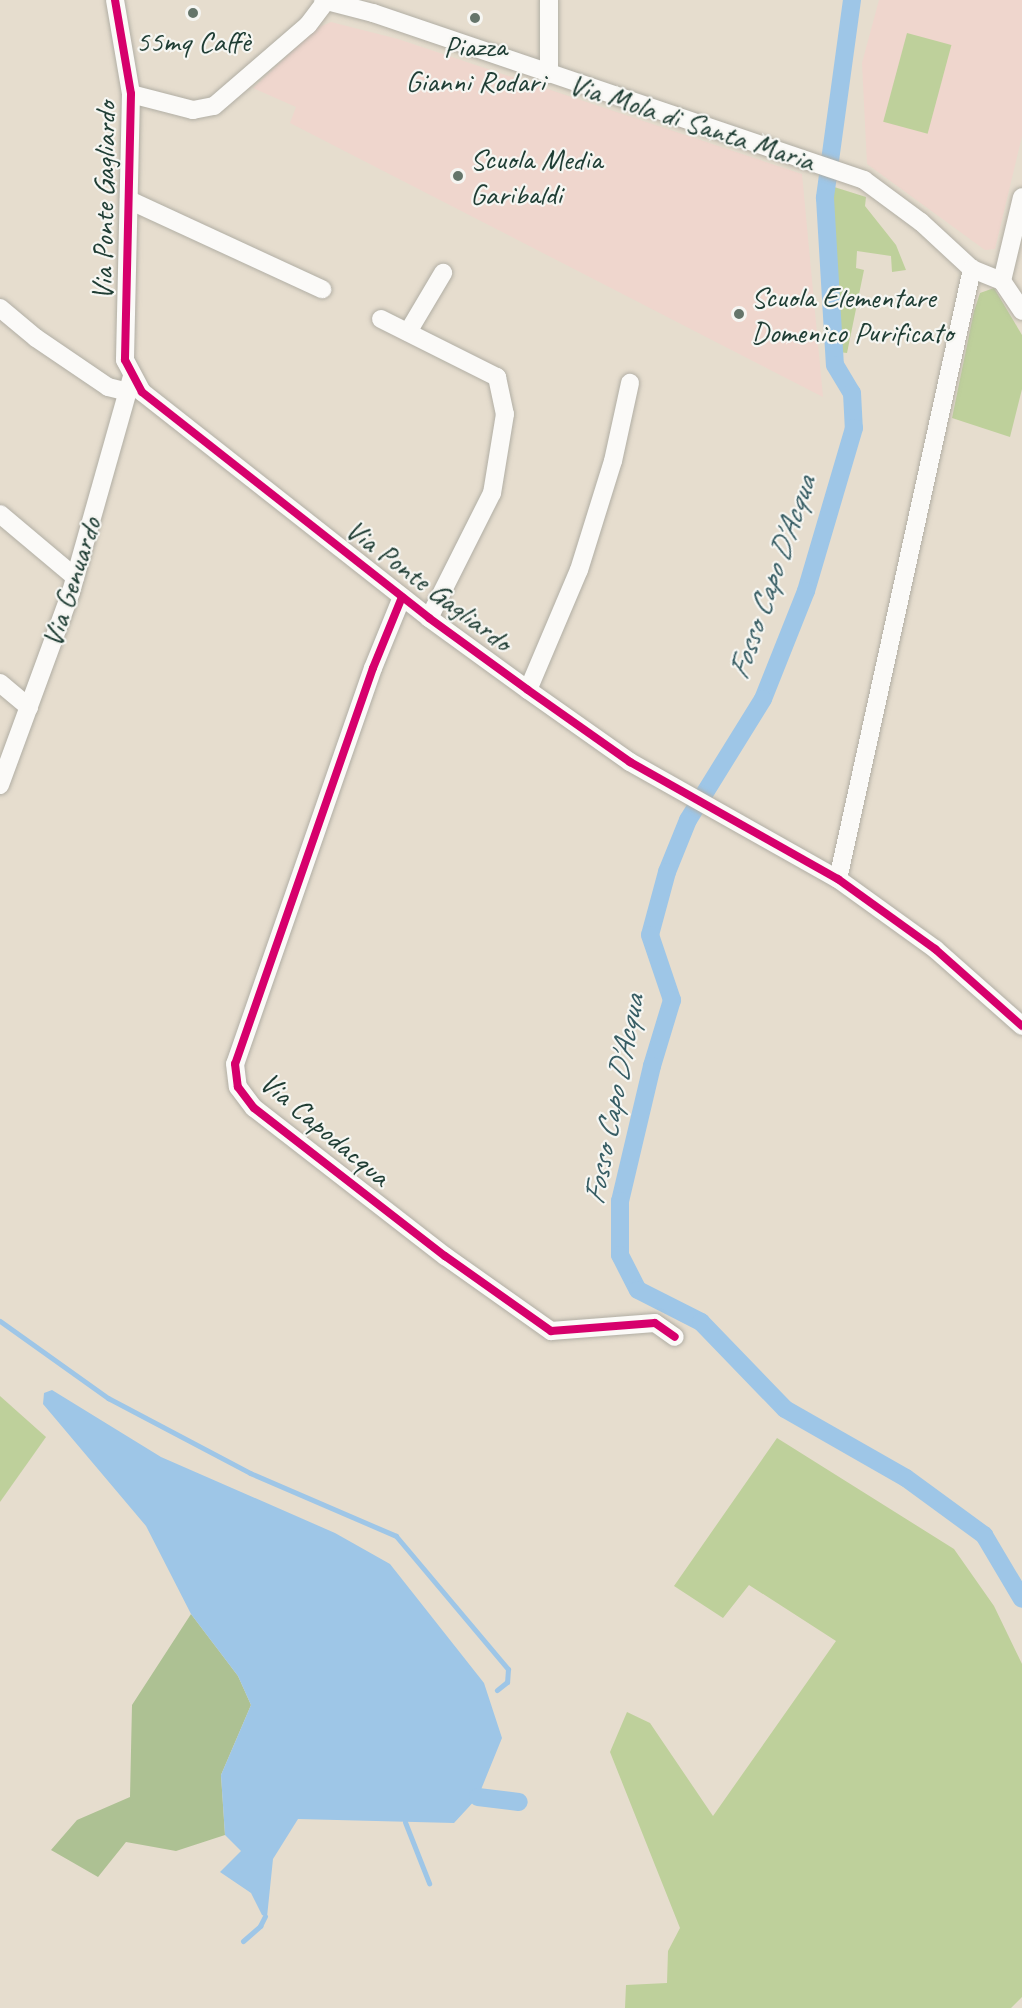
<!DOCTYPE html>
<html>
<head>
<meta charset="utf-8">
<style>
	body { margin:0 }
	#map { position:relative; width:1022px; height:2008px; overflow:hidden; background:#e6ddce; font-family:Caveat,sans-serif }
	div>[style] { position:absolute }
	.built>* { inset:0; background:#efd6cd }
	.green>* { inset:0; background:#bed09b; transform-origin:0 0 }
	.forest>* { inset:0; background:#adc193 }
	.water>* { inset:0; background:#9ec6e7 }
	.stream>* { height:5px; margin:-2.5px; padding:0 2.5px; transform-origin:2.5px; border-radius:2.5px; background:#9ec6e7 }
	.canal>* { height:18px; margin:-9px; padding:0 9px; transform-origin:9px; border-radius:9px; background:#9ec6e7 }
	.roads { filter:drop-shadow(0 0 2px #b1aea4) drop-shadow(0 0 2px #b1aea4) }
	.minor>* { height:18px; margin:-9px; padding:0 9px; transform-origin:9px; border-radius:9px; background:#fbfaf8 }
	.cycleway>* { height:8px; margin:-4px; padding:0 4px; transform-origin:4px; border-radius:4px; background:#d6006c }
	.dots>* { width:16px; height:16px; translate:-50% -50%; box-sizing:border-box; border:3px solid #f6f6f2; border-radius:50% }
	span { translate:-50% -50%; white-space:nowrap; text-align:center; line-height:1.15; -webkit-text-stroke:4.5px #f6f6f2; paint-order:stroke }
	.poi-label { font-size:30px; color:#1f3d34 }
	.left { translate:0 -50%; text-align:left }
	.street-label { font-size:30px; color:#1f3d34 }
	.water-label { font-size:32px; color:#375d64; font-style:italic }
</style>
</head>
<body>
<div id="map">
	<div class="built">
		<i style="clip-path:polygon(879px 0,1022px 0,1022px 136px,995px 249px,985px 250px,867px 164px,862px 63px)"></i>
		<i style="clip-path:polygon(331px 22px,398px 39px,802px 174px,823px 397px,290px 123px,296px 107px,253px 88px,317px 28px)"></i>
	</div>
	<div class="green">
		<i style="left:907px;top:33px;width:46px;height:92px;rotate:15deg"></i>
		<i style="clip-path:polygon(831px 186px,866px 197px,865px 206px,896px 245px,906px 270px,892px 272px,891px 256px,857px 251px,856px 268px,864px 270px,847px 353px,839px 352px)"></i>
		<i style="clip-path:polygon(994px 288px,1022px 335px,1022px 389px,1010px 437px,952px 418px,974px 311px,980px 293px)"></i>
		<i style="clip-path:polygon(0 1396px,46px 1437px,0 1502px)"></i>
		<i style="clip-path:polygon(777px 1438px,954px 1549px,994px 1606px,1022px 1664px,1022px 1997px,1011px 2008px,625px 2008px,626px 1985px,667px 1983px,668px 1951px,680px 1928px,610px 1752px,627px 1712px,650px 1723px,713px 1816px,836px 1641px,749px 1585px,723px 1618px,674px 1586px)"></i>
	</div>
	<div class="forest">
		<i style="clip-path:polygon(191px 1614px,238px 1676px,251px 1705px,221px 1775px,225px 1835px,176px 1851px,126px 1842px,98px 1877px,51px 1850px,77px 1820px,130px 1797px,132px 1705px)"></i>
	</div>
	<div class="water">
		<i style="clip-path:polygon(52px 1390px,161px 1457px,335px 1533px,390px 1564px,484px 1683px,502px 1738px,478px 1797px,454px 1823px,298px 1819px,273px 1859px,267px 1917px,262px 1915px,251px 1893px,220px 1872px,241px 1851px,225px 1835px,221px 1775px,251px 1705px,238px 1676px,191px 1614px,146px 1526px,43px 1404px,44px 1393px)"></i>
	</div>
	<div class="stream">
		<i style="left:0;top:1321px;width:133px;rotate:35.5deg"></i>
		<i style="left:108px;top:1398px;width:161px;rotate:27.8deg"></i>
		<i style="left:250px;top:1473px;width:159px;rotate:23.3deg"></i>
		<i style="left:396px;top:1536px;width:174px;rotate:49.9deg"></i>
		<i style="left:508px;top:1669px;width:13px;rotate:94deg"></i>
		<i style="left:507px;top:1682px;width:13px;rotate:141deg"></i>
		<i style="left:405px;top:1822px;width:66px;rotate:68.5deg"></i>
		<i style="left:243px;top:1941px;width:23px;rotate:-41deg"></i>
		<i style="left:260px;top:1926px;width:11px;rotate:-63deg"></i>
	</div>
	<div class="canal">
		<i style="left:852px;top:0;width:200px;rotate:97.8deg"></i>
		<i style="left:825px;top:198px;width:167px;rotate:86.6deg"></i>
		<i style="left:835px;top:365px;width:33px;rotate:59deg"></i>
		<i style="left:852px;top:393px;width:35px;rotate:87deg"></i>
		<i style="left:854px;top:428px;width:170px;rotate:106.4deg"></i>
		<i style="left:806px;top:591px;width:116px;rotate:111.7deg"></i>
		<i style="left:763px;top:699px;width:142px;rotate:121.8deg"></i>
		<i style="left:688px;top:820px;width:56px;rotate:112deg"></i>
		<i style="left:667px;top:872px;width:65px;rotate:105.1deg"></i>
		<i style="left:650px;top:935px;width:69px;rotate:71.3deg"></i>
		<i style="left:672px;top:1000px;width:69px;rotate:106.9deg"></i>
		<i style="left:652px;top:1066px;width:139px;rotate:103.3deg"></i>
		<i style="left:620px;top:1201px;width:54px;rotate:90deg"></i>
		<i style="left:620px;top:1255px;width:39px;rotate:63deg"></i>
		<i style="left:638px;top:1290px;width:71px;rotate:26.9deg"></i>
		<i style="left:701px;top:1322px;width:121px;rotate:46deg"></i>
		<i style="left:785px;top:1409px;width:139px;rotate:29.7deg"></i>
		<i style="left:906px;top:1478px;width:97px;rotate:36.2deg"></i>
		<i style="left:984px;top:1535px;width:74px;rotate:59.3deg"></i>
		<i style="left:478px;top:1797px;width:41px;rotate:7deg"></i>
	</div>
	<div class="roads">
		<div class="minor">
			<i style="left:115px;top:0;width:95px;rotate:80.3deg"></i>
			<i style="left:131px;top:94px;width:266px;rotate:91.3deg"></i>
			<i style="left:125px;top:360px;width:36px;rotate:62deg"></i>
			<i style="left:142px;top:392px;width:365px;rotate:38.2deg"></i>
			<i style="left:429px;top:618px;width:122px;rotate:36deg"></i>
			<i style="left:528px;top:690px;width:125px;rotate:35.2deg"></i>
			<i style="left:630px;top:762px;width:239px;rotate:29.4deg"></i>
			<i style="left:838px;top:879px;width:120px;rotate:35.8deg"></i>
			<i style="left:935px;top:949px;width:116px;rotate:41.5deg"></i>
			<i style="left:323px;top:0;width:52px;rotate:14.6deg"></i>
			<i style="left:373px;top:13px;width:519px;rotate:18.78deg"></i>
			<i style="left:864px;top:180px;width:71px;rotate:36.4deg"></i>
			<i style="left:921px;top:222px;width:69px;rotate:42.7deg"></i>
			<i style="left:972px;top:269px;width:32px;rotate:22deg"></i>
			<i style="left:1002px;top:281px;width:36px;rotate:56deg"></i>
			<i style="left:549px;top:74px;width:74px;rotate:-90deg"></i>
			<i style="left:131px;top:94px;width:64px;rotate:14.5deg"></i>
			<i style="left:193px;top:110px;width:21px;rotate:-11deg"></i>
			<i style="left:214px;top:106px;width:124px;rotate:-40.8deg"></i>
			<i style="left:308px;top:25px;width:30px;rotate:-53deg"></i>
			<i style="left:129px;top:200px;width:213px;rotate:24.8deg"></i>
			<i style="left:1002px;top:281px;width:86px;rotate:-76.6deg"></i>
			<i style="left:0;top:308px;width:47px;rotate:39.8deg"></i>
			<i style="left:36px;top:338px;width:87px;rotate:34.2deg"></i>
			<i style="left:108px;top:387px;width:21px;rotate:14deg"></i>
			<i style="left:381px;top:319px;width:130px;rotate:26.6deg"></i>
			<i style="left:497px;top:377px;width:38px;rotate:78deg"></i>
			<i style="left:505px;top:414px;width:80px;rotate:99.3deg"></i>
			<i style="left:492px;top:493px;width:140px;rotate:116.7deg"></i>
			<i style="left:408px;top:332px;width:69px;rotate:-59.3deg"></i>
			<i style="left:0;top:514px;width:98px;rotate:40deg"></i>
			<i style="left:402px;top:597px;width:77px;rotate:112.2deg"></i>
			<i style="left:373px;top:668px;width:419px;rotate:109.2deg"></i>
			<i style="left:235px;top:1064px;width:23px;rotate:83deg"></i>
			<i style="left:238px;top:1087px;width:26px;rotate:53deg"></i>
			<i style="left:254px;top:1108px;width:242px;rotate:37.8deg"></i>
			<i style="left:445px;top:1256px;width:130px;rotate:35.3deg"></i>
			<i style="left:551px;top:1331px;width:104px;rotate:-4.4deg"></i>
			<i style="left:655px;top:1323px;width:24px;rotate:35deg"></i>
			<i style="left:0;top:683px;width:38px;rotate:40deg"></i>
			<i style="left:528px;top:690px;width:130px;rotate:-67deg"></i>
			<i style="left:579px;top:570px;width:114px;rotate:-72.7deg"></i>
			<i style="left:613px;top:461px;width:80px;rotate:-77.7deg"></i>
			<i style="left:0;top:785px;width:206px;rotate:-69.8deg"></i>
			<i style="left:71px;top:592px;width:224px;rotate:-74.2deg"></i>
			<i style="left:838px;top:879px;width:625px;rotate:-77.61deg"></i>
		</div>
	</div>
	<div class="cycleway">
		<i style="left:115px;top:0;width:95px;rotate:80.3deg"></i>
		<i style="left:131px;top:94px;width:266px;rotate:91.3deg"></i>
		<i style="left:125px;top:360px;width:36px;rotate:62deg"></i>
		<i style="left:142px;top:392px;width:365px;rotate:38.2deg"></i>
		<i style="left:429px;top:618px;width:122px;rotate:36deg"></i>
		<i style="left:528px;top:690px;width:125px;rotate:35.2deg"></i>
		<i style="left:630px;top:762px;width:239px;rotate:29.4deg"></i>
		<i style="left:838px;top:879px;width:120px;rotate:35.8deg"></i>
		<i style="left:935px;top:949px;width:116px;rotate:41.5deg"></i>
		<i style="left:402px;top:597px;width:77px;rotate:112.2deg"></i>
		<i style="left:373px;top:668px;width:419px;rotate:109.2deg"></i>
		<i style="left:235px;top:1064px;width:23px;rotate:83deg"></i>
		<i style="left:238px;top:1087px;width:26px;rotate:53deg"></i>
		<i style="left:254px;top:1108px;width:242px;rotate:37.8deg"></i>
		<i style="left:445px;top:1256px;width:130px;rotate:35.3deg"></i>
		<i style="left:551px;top:1331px;width:104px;rotate:-4.4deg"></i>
		<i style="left:655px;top:1323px;width:24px;rotate:35deg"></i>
	</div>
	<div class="dots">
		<i style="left:193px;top:13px;background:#65756a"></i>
		<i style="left:475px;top:18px;background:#65756a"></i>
		<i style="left:458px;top:176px;background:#65756a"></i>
		<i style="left:739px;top:314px;background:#65756a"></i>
	</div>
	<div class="poi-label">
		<span style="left:193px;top:41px">55mq Caffè</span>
		<span style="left:475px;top:63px">Piazza<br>Gianni Rodari</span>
		<span class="left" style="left:470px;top:176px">Scuola Media<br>Garibaldi</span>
		<span class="left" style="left:751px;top:314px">Scuola Elementare<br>Domenico Purificato</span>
	</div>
	<div class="street-label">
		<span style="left:692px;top:122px;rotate:18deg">Via Mola di Santa Maria</span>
		<span style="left:104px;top:201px;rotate:-89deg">Via Ponte Gagliardo</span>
		<span style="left:71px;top:582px;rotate:-72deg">Via Genuardo</span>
		<span style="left:429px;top:585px;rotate:37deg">Via Ponte Gagliardo</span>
		<span style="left:325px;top:1129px;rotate:40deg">Via Capodacqua</span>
	</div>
	<div class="water-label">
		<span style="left:772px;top:578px;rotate:-71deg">Fosso Capo D'Acqua</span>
		<span style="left:614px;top:1100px;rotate:-79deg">Fosso Capo D'Acqua</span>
	</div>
</div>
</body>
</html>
